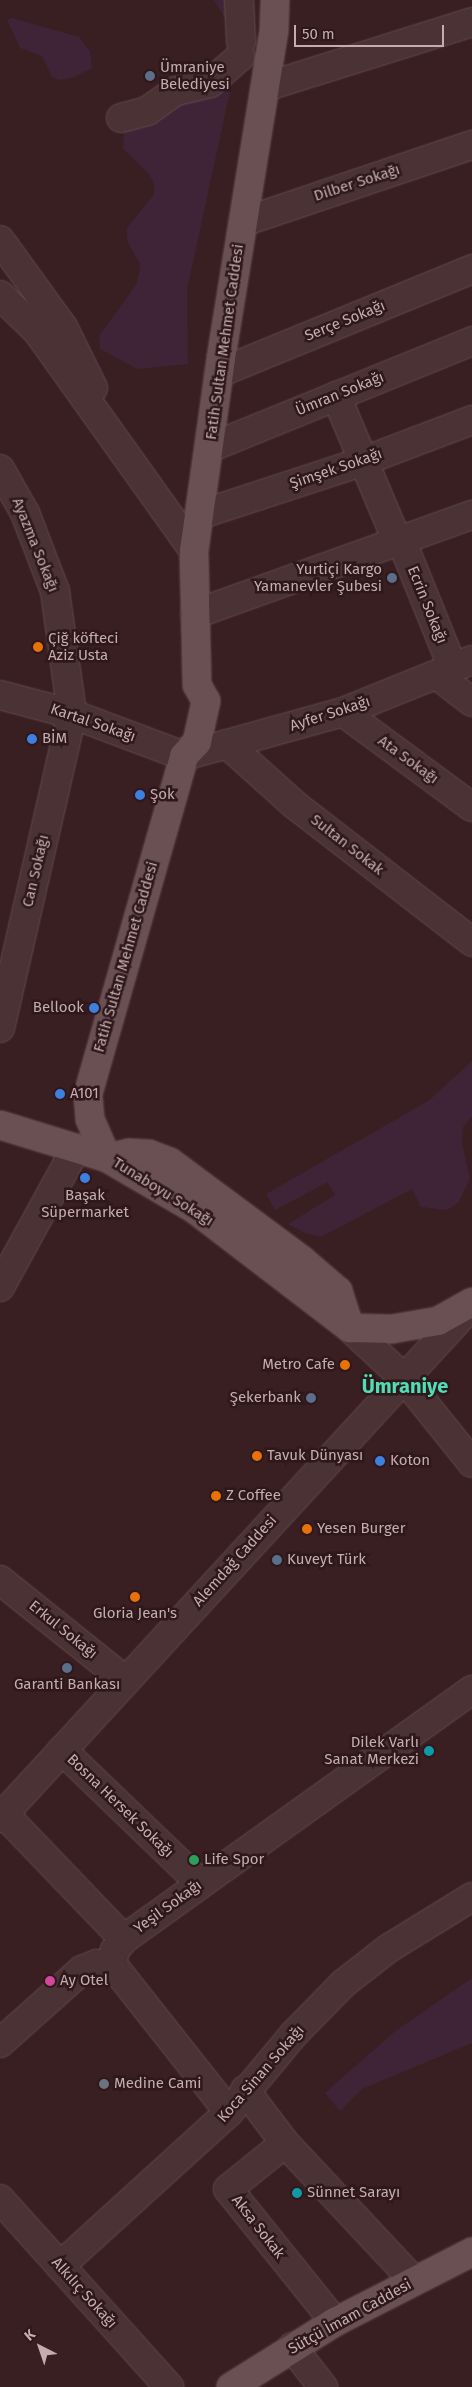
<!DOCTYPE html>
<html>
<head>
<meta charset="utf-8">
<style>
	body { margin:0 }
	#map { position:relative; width:472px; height:2387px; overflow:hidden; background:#391e22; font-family:"Fira Sans",sans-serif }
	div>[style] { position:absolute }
	.green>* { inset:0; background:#3e2436 }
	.roads { filter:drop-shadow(0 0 1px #644c50) drop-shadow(0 0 1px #644c50) }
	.minor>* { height:28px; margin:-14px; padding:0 14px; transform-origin:14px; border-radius:14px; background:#4a3235 }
	.major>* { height:28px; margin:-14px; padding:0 14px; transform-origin:14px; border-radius:14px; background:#6a5053 }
	.dots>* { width:14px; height:14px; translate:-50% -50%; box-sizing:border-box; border:2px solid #2e181b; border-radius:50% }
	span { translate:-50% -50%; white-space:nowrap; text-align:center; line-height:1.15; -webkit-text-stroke:5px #2e181b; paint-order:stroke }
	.poi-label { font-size:15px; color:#c6acaf }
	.left { translate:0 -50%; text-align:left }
	.right { translate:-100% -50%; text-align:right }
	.street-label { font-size:15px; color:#c6acaf }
	.district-label { font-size:20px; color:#51ddb4; font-weight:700 }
	.north { position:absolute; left:15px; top:2322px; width:50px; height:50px; -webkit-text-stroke:4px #2e181b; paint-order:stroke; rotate:319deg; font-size:14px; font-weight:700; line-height:20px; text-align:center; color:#c6acaf }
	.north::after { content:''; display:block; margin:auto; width:18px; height:22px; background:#c6acaf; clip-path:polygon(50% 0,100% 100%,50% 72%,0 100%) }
	.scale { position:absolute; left:294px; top:25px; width:150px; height:22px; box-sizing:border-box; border:2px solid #c6acaf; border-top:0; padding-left:6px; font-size:15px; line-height:18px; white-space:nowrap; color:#c6acaf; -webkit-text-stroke:4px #2e181b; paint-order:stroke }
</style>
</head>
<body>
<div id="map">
	<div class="green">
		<i style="clip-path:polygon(214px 0,244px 0,240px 45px,187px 290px,188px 364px,137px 369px,100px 349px,99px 336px,136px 285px,139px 274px,140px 264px,127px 241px,127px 228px,154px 194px,154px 183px,148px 173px,123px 148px,124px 122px,132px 107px,240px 45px)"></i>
		<i style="clip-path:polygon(12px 18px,79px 37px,90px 51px,92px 68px,72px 78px,59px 80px,52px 77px,42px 56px,20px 48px,7px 20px)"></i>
		<i style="clip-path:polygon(472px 1061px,472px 1116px,463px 1127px,462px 1143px,470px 1179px,458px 1203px,447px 1210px,421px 1207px,412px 1189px,321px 1237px,305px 1233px,288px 1224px,335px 1195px,328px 1182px,275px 1210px,266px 1194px,428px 1101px)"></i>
		<i style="clip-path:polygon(472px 1978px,472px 2043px,362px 2089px,340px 2111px,325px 2093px,394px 2032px)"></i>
	</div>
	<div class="roads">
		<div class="minor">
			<i style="left:239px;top:0;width:41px;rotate:87.2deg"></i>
			<i style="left:265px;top:87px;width:217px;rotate:-17.4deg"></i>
			<i style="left:121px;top:118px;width:27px;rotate:-15deg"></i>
			<i style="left:147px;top:111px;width:35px;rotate:-35deg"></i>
			<i style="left:176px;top:91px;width:35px;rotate:-13deg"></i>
			<i style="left:210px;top:83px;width:40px;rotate:-41deg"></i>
			<i style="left:243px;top:222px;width:242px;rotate:-18.6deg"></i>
			<i style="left:0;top:240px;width:107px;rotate:54.1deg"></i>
			<i style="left:63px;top:327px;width:68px;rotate:63.8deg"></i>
			<i style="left:0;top:295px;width:53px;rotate:44.2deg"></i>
			<i style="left:38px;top:332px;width:269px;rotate:54.5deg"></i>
			<i style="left:219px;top:373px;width:274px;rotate:-22.3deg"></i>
			<i style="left:336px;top:396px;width:160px;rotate:67.1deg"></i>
			<i style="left:209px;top:448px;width:284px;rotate:-22.1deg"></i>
			<i style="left:0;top:469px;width:51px;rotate:60.4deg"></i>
			<i style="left:25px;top:513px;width:84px;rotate:69deg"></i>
			<i style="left:55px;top:591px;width:124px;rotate:82.1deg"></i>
			<i style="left:72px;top:714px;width:322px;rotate:102.9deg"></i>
			<i style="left:199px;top:515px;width:174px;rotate:-18.1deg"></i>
			<i style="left:364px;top:461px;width:116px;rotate:-20.8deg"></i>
			<i style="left:402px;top:542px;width:136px;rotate:68deg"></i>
			<i style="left:195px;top:614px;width:294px;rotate:-19.7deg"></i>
			<i style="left:437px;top:675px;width:44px;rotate:37.6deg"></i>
			<i style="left:0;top:695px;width:74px;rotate:14.8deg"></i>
			<i style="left:72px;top:714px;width:120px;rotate:20.6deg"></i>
			<i style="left:184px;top:756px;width:165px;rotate:-15.5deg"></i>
			<i style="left:343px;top:712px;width:139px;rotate:-22deg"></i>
			<i style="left:343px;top:712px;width:160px;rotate:36.4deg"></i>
			<i style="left:227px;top:744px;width:91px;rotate:41.9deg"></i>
			<i style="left:295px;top:805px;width:224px;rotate:37.7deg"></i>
			<i style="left:0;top:1287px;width:158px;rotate:-61.3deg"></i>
			<i style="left:350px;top:1328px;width:72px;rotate:42.8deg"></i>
			<i style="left:403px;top:1377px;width:110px;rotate:51.3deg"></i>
			<i style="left:0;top:1580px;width:161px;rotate:38.7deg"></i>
			<i style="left:62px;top:1750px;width:192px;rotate:43.9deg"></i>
			<i style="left:4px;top:1814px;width:173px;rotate:46.2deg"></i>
			<i style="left:0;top:1818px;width:696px;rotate:-47.39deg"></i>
			<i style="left:112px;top:1964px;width:14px;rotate:-78deg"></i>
			<i style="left:115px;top:1950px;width:14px;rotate:-51deg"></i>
			<i style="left:124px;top:1939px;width:428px;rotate:-35.6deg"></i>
			<i style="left:112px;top:1964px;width:189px;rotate:51.7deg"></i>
			<i style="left:0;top:2043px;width:110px;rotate:-41.7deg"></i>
			<i style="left:82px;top:1970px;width:16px;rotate:-22deg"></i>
			<i style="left:97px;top:1964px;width:15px"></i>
			<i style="left:245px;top:2090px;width:66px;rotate:53deg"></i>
			<i style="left:285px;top:2143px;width:189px;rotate:46.9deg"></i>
			<i style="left:285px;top:2143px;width:73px;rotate:141.1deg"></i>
			<i style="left:228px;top:2189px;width:171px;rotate:51.2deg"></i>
			<i style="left:0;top:2199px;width:253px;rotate:48deg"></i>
			<i style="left:60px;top:2266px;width:229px;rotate:-42.3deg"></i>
			<i style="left:229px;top:2112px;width:102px;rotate:-50.2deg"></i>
			<i style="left:294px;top:2034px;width:71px;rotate:-45.6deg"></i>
			<i style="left:344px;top:1983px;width:57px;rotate:-37.9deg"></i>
			<i style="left:389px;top:1948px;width:97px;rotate:-31.6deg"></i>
			<i style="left:292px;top:2347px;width:51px;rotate:52.2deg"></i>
		</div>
		<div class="major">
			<i style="left:0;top:1125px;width:112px;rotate:17.1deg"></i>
			<i style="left:107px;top:1158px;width:99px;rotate:30.2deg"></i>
			<i style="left:193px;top:1208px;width:198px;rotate:37.4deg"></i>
			<i style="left:107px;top:1158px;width:43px;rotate:-113.6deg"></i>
			<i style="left:90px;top:1119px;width:25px;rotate:-95deg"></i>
			<i style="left:88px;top:1094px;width:351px;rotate:-74.1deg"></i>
			<i style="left:184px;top:756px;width:19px;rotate:-47deg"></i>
			<i style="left:197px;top:742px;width:42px;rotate:-77.6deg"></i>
			<i style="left:206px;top:701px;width:18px;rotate:-119deg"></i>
			<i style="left:197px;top:685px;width:134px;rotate:-91.3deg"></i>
			<i style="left:194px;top:551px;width:195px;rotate:-82deg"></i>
			<i style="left:221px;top:358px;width:332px;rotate:-80.8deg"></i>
			<i style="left:274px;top:30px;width:30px;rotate:-88deg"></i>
			<i style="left:107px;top:1158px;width:23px;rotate:-13deg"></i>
			<i style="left:129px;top:1153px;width:20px;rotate:3deg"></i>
			<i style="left:149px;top:1154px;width:22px;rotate:21deg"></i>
			<i style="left:170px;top:1162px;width:164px;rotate:36.6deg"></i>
			<i style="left:302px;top:1260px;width:48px;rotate:40.7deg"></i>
			<i style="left:338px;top:1291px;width:39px;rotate:72deg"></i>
			<i style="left:350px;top:1328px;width:42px;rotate:1.4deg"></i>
			<i style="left:392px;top:1329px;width:47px;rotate:-9.9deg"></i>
			<i style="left:438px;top:1321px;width:39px;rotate:-29deg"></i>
			<i style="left:231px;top:2387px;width:123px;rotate:-32deg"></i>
			<i style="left:335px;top:2322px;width:154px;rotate:-27.1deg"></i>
		</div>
	</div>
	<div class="dots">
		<i style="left:150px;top:76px;background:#5c6f8a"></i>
		<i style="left:392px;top:578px;background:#5c6f8a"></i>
		<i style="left:38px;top:647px;background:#e8710a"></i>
		<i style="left:32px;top:739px;background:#3f7fe0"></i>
		<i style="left:140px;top:795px;background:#3f7fe0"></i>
		<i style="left:94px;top:1008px;background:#3f7fe0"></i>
		<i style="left:60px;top:1094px;background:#3f7fe0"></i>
		<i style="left:85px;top:1178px;background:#3f7fe0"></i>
		<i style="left:345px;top:1365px;background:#e8710a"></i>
		<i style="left:311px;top:1398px;background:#5c6f8a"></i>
		<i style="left:257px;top:1456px;background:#e8710a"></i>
		<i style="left:380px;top:1461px;background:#3f7fe0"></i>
		<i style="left:216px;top:1496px;background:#e8710a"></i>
		<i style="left:307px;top:1529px;background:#e8710a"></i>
		<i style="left:277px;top:1560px;background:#5c6f8a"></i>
		<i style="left:135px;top:1597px;background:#e8710a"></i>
		<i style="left:67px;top:1668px;background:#5c6f8a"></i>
		<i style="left:429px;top:1751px;background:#0f9aa8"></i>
		<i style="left:194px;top:1860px;background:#2e9e5b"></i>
		<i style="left:50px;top:1981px;background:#d1479c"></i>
		<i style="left:104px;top:2084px;background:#6b7280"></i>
		<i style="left:297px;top:2193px;background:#0f9aa8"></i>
	</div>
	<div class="poi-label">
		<span class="left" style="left:160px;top:76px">Ümraniye<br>Belediyesi</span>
		<span class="right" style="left:382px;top:578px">Yurtiçi Kargo<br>Yamanevler Şubesi</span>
		<span class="left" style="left:48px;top:647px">Çiğ köfteci<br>Aziz Usta</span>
		<span class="left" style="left:42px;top:739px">BİM</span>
		<span class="left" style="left:150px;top:795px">Şok</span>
		<span class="right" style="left:84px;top:1008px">Bellook</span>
		<span class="left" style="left:70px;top:1094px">A101</span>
		<span style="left:85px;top:1204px">Başak<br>Süpermarket</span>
		<span class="right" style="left:335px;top:1365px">Metro Cafe</span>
		<span class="right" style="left:301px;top:1398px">Şekerbank</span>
		<span class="left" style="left:267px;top:1456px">Tavuk Dünyası</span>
		<span class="left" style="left:390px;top:1461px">Koton</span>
		<span class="left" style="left:226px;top:1496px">Z Coffee</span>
		<span class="left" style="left:317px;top:1529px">Yesen Burger</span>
		<span class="left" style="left:287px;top:1560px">Kuveyt Türk</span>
		<span style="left:135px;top:1614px">Gloria Jean's</span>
		<span style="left:67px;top:1685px">Garanti Bankası</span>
		<span class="right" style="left:419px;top:1751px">Dilek Varlı<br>Sanat Merkezi</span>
		<span class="left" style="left:204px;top:1860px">Life Spor</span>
		<span class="left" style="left:60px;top:1981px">Ay Otel</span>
		<span class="left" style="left:114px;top:2084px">Medine Cami</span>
		<span class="left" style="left:307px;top:2193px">Sünnet Sarayı</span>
	</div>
	<div class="street-label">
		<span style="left:357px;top:183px;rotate:-18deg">Dilber Sokağı</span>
		<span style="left:345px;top:321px;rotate:-22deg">Serçe Sokağı</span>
		<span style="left:225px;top:342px;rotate:-82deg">Fatih Sultan Mehmet Caddesi</span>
		<span style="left:340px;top:394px;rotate:-22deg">Ümran Sokağı</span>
		<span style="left:336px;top:469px;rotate:-19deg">Şimşek Sokağı</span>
		<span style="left:35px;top:545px;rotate:68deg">Ayazma Sokağı</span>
		<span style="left:427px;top:605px;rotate:68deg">Ecrin Sokağı</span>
		<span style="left:330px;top:714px;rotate:-18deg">Ayfer Sokağı</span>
		<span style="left:93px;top:723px;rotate:19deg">Kartal Sokağı</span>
		<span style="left:408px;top:760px;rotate:36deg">Ata Sokağı</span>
		<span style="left:347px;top:845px;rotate:38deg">Sultan Sokak</span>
		<span style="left:36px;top:871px;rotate:-77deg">Can Sokağı</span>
		<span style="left:126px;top:957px;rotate:-74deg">Fatih Sultan Mehmet Caddesi</span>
		<span style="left:163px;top:1192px;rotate:32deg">Tunaboyu Sokağı</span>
		<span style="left:235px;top:1561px;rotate:-48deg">Alemdağ Caddesi</span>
		<span style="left:63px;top:1630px;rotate:39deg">Erkul Sokağı</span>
		<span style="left:120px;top:1806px;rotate:44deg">Bosna Hersek Sokağı</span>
		<span style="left:168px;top:1907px;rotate:-36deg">Yeşil Sokağı</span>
		<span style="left:261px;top:2074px;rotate:-49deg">Koca Sinan Sokağı</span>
		<span style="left:258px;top:2227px;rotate:52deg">Aksa Sokak</span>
		<span style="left:84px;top:2293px;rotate:48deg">Alkılıç Sokağı</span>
		<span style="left:350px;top:2317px;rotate:-29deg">Sütçü İmam Caddesi</span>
	</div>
	<div class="district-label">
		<span style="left:405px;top:1386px">Ümraniye</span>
	</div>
	<div class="north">K</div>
	<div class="scale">50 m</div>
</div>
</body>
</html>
